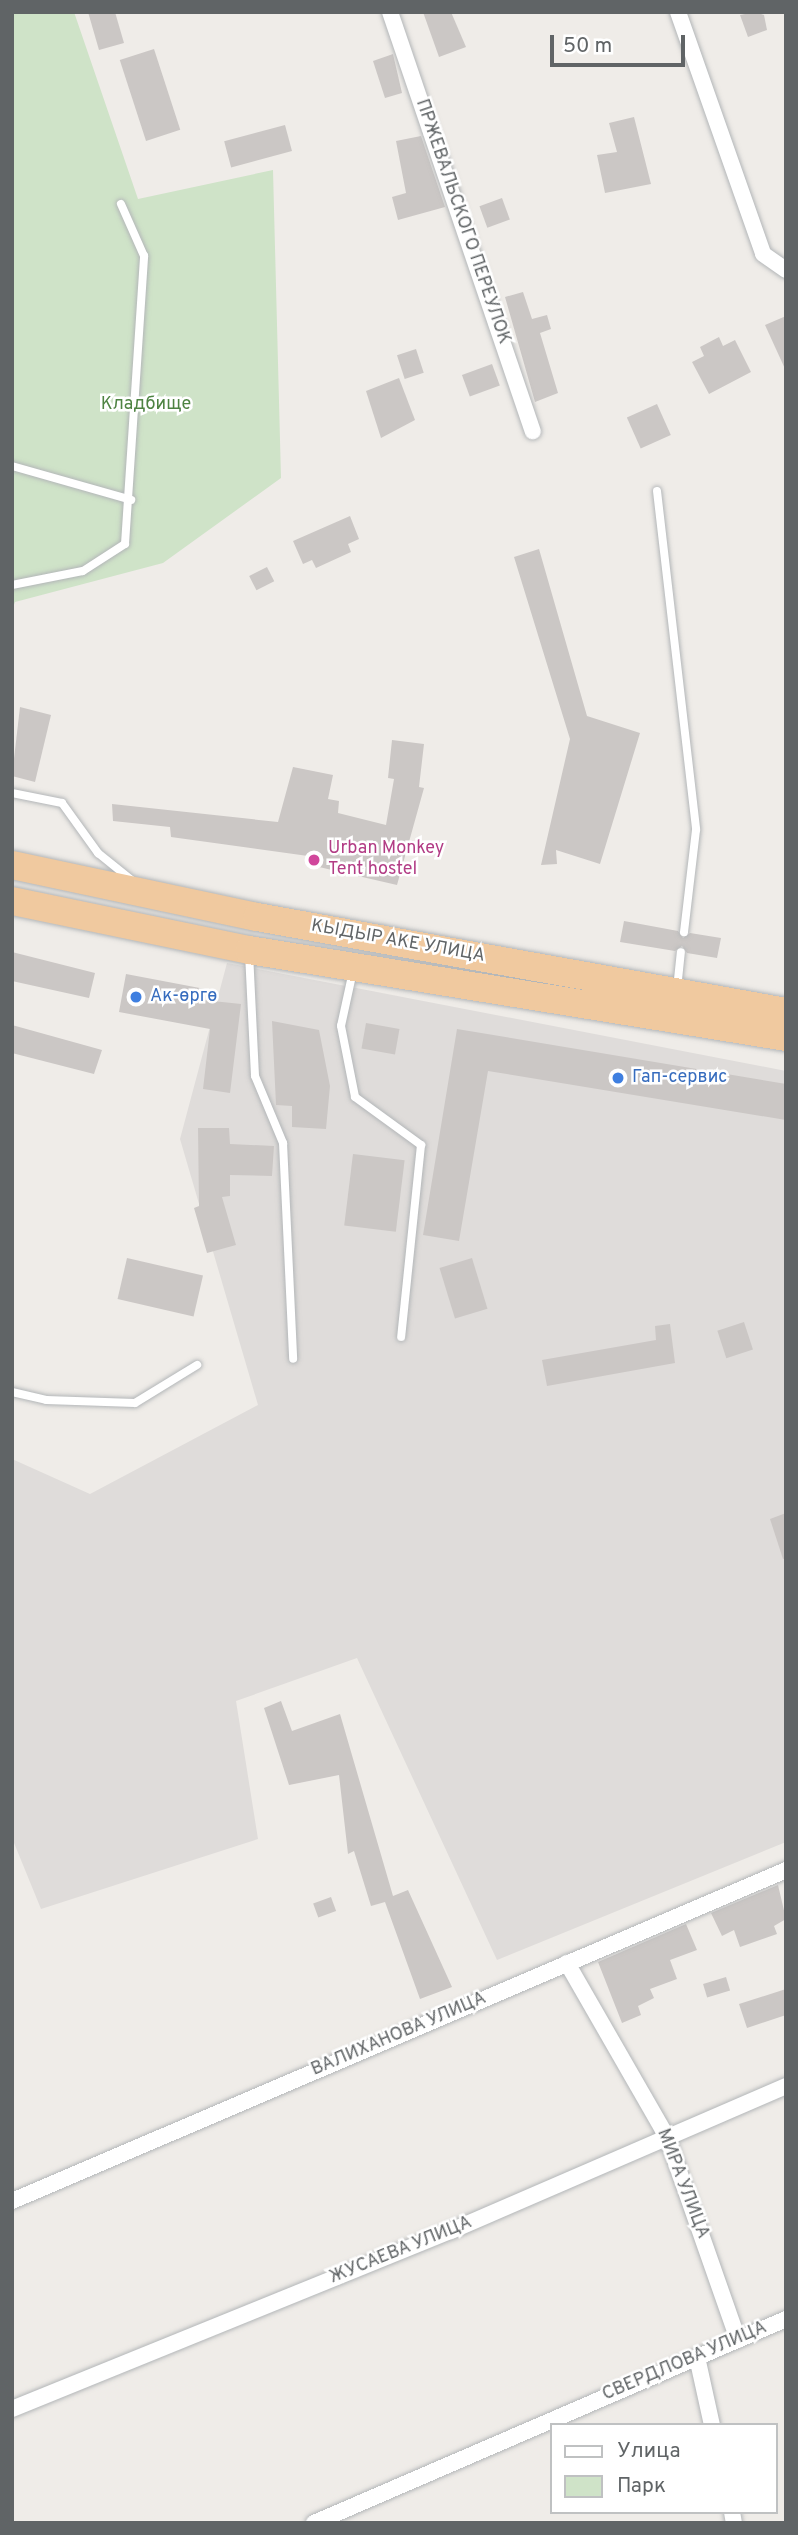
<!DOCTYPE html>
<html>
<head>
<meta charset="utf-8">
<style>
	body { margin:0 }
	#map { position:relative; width:798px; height:2535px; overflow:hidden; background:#efece8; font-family:Overpass,sans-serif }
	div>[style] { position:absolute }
	.industrial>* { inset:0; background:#dfdcda }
	.green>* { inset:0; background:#cfe3c8 }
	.building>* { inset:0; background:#cbc7c5; transform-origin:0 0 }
	.roads { filter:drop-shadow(0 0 2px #b3b6b8) drop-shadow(0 0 2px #b3b6b8) }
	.lane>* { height:8px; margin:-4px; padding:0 4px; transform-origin:4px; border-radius:4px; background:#fff }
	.street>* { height:16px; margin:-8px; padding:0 8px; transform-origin:8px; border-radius:8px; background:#fff }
	.highway>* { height:28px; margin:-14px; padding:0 14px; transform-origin:14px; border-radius:14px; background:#f0c99f }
	.dots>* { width:19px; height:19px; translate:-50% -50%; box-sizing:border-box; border:4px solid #fff; border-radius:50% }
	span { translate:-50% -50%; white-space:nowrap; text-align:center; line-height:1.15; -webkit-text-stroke:5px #fff; paint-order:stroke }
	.street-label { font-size:18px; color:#606466 }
	.park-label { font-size:18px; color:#4e8342 }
	.hotel-label { font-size:18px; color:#b23c85 }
	.left { translate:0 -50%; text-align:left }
	.shop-label { font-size:18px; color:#366cbe }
	.frame { position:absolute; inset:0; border:14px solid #606466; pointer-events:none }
	.legend { position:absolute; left:550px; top:2423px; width:228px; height:91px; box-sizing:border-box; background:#fff; border:2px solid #bfc1c2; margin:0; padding:9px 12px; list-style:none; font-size:21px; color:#606466 }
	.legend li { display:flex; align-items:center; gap:14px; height:35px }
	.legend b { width:35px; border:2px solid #bfc1c2 }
	.scale { position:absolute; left:550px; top:35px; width:135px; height:32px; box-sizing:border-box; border:4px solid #606466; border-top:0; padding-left:9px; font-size:21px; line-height:24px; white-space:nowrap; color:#606466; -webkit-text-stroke:5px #fff; paint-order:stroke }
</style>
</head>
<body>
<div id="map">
	<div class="industrial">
		<i style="clip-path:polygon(227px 963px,786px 1071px,786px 1842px,497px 1960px,357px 1658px,236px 1701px,258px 1839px,41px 1909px,12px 1838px,12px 1459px,90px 1494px,258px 1405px,180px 1139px)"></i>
	</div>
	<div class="green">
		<i style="clip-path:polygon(12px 12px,74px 12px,138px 199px,273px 170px,281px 478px,163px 563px,15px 602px,12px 610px)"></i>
	</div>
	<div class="building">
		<i style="clip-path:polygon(88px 12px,115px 12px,124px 43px,99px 50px)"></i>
		<i style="clip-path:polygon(423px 12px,451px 12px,466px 47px,439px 57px)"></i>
		<i style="clip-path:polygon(755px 12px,764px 15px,767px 30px,748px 37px,740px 15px)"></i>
		<i style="left:154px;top:49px;width:85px;height:36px;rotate:72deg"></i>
		<i style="clip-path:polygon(393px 54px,402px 93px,385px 98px,373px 61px)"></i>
		<i style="clip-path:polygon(634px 117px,651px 184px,605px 193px,597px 155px,617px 152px,609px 123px)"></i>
		<i style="left:285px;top:125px;width:27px;height:63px;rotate:75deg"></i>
		<i style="clip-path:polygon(421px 136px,445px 207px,398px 220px,392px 197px,406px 193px,396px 141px)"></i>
		<i style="left:502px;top:198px;width:23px;height:24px;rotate:70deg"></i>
		<i style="clip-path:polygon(523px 292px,532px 319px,547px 315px,551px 329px,540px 333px,558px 393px,535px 402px,505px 297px)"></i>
		<i style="clip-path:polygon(786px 316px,786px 371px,765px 325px)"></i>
		<i style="clip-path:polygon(719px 337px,723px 346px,735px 340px,751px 372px,709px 394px,692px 362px,704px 356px,700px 347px)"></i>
		<i style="left:416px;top:349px;width:25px;height:20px;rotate:72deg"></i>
		<i style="left:492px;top:364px;width:23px;height:32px;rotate:70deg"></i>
		<i style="clip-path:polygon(399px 378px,415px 420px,381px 438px,366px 391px)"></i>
		<i style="left:657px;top:404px;width:34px;height:33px;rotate:66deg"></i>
		<i style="clip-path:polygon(350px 516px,359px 539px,348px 544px,351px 552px,316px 568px,312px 560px,303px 564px,293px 541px)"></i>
		<i style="clip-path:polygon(539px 549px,587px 716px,640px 733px,600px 864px,556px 850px,557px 864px,541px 865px,570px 739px,514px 557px)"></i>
		<i style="left:267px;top:567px;width:16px;height:20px;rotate:63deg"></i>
		<i style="clip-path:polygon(20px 707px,51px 715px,35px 782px,12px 776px)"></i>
		<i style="clip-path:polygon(392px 740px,424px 744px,419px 787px,424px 788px,397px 885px,306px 864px,308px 856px,171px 837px,170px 827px,113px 821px,112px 804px,278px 822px,293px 767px,333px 775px,328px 799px,339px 801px,338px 813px,386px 825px,394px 779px,388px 778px)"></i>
		<i style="clip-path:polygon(624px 921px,678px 931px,683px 938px,690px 933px,721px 938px,717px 958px,687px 953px,682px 946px,675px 951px,620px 942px)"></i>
		<i style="clip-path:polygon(12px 952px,95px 973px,89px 998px,12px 981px)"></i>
		<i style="clip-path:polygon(126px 974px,205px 989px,203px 1000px,241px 1004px,230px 1093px,203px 1089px,210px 1029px,119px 1012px)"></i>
		<i style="clip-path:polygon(272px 1021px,319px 1030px,330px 1086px,326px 1129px,292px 1127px,292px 1106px,276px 1105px)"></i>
		<i style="left:366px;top:1023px;width:34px;height:26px;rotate:10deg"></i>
		<i style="clip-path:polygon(12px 1025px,102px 1050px,94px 1074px,12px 1053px)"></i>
		<i style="clip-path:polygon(457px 1029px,786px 1084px,786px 1120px,488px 1071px,459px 1241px,423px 1235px)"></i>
		<i style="clip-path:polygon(198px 1128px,229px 1128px,230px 1144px,274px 1146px,272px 1176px,230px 1175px,230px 1196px,222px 1197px,236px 1245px,207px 1253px,194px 1208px,199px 1206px)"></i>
		<i style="left:353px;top:1154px;width:52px;height:72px;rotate:7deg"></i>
		<i style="left:127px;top:1258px;width:78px;height:42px;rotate:13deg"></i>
		<i style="left:472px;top:1258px;width:53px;height:34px;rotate:73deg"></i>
		<i style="left:744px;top:1322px;width:29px;height:28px;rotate:72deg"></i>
		<i style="clip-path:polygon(670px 1324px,675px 1363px,547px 1386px,542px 1360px,656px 1340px,655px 1326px)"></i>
		<i style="clip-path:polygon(786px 1513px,786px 1558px,783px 1559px,770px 1519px)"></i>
		<i style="clip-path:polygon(281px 1701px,292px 1731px,340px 1714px,393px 1896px,408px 1890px,452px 1987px,420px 1999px,385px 1902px,371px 1906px,354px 1851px,348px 1854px,339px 1775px,289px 1785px,264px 1708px)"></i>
		<i style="clip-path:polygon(778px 1885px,786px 1919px,774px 1926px,777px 1934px,740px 1947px,734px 1930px,722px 1936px,711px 1913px)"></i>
		<i style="left:331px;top:1897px;width:15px;height:19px;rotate:70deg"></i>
		<i style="clip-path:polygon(686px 1924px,697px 1950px,670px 1960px,677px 1979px,650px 1989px,654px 1998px,638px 2006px,641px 2015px,622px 2023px,598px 1962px)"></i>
		<i style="left:726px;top:1977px;width:14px;height:24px;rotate:73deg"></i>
		<i style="clip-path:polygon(786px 1989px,786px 2015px,747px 2028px,739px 2004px)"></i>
	</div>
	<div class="roads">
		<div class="lane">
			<i style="left:12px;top:466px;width:124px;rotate:15.9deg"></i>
			<i style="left:657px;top:491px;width:341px;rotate:83.4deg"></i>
			<i style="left:696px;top:830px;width:103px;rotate:96.7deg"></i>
			<i style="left:12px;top:585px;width:72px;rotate:-11.2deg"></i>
			<i style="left:83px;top:571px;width:50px;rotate:-32.7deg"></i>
			<i style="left:125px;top:544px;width:289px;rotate:-86.2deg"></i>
			<i style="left:144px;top:256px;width:57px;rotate:-113.9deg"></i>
			<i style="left:12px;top:793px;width:51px;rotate:11.3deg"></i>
			<i style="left:62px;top:803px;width:62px;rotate:54.2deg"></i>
			<i style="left:98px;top:853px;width:46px;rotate:38.9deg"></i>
			<i style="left:249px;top:953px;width:123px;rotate:87.2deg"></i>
			<i style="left:255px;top:1076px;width:73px;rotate:67.3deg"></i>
			<i style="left:283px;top:1143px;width:216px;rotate:87.3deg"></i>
			<i style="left:353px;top:971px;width:56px;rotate:102.3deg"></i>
			<i style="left:341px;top:1026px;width:72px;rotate:78.8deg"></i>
			<i style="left:355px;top:1097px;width:82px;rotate:36deg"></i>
			<i style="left:421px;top:1145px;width:193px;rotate:95.9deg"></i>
			<i style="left:677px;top:989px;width:37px;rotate:-84deg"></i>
			<i style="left:12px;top:1392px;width:35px;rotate:13deg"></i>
			<i style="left:46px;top:1400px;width:89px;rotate:1.9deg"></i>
			<i style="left:135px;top:1403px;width:73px;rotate:-31.5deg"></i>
		</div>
		<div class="street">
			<i style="left:390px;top:12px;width:443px;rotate:71.2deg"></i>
			<i style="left:678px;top:12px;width:256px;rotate:70.6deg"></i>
			<i style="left:763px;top:254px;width:28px;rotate:35deg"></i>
			<i style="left:567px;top:1963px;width:201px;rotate:60.1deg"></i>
			<i style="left:667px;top:2137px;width:215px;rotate:70.7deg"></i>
			<i style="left:12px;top:2201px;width:842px;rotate:-23.15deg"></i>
			<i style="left:697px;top:2357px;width:70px;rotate:77.6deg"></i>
			<i style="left:12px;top:2409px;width:474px;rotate:-22.1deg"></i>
			<i style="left:451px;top:2231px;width:365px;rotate:-23.4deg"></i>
			<i style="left:732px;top:2512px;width:11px;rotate:80deg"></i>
			<i style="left:314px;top:2523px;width:514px;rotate:-23.37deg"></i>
		</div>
		<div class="highway">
			<i style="left:12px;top:865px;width:250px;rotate:12deg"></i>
			<i style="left:257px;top:917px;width:537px;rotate:10.18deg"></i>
			<i style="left:12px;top:901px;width:242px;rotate:11.7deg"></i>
			<i style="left:249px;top:950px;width:544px;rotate:9.2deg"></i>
		</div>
	</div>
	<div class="dots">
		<i style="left:314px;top:860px;background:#d1479c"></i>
		<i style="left:136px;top:997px;background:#3f7fe0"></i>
		<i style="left:618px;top:1078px;background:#3f7fe0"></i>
	</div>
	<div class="street-label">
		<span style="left:462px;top:222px;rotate:71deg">ПРЖЕВАЛЬСКОГО ПЕРЕУЛОК</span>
		<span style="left:398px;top:942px;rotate:10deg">КЫДЫР АКЕ УЛИЦА</span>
		<span style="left:399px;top:2035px;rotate:-23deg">ВАЛИХАНОВА УЛИЦА</span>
		<span style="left:682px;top:2184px;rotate:69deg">МИРА УЛИЦА</span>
		<span style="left:401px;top:2251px;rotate:-22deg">ЖУСАЕВА УЛИЦА</span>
		<span style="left:685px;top:2362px;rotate:-23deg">СВЕРДЛОВА УЛИЦА</span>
	</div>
	<div class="park-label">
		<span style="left:146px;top:405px">Кладбище</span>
	</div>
	<div class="hotel-label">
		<span class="left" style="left:328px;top:860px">Urban Monkey<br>Tent hostel</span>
	</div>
	<div class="shop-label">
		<span class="left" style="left:150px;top:997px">Ак-өргө</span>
		<span class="left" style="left:632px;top:1078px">Гап-сервис</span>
	</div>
	<div class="frame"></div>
	<ul class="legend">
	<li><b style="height:9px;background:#fff"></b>Улица</li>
	<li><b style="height:19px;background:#cfe3c8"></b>Парк</li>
	</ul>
	<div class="scale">50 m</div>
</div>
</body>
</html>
